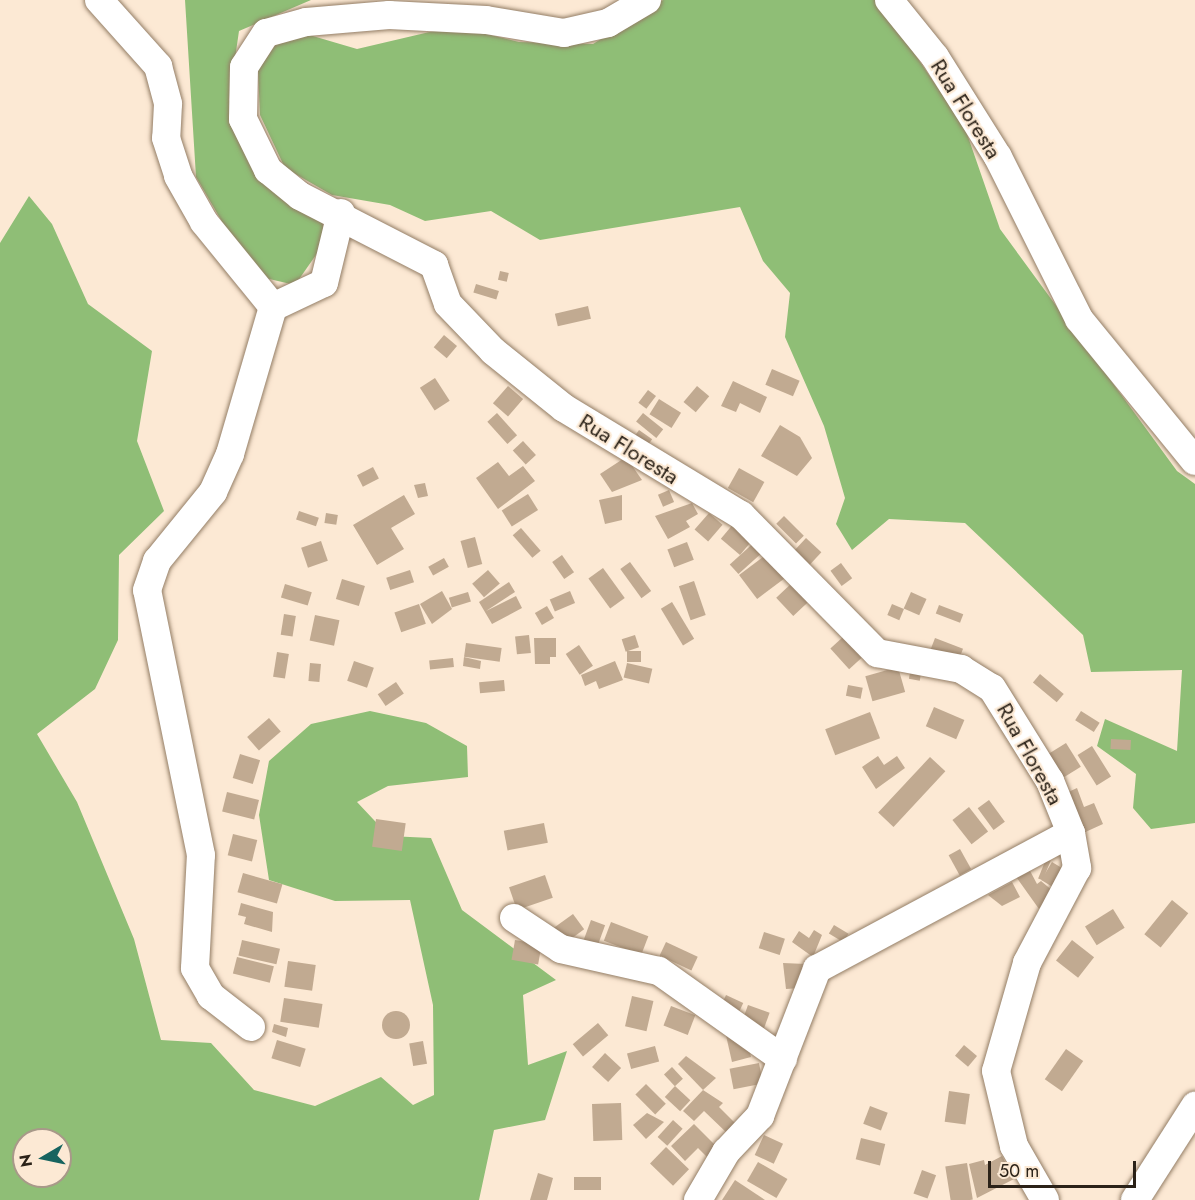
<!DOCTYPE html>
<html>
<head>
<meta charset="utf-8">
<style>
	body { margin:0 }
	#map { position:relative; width:1195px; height:1200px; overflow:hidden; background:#fce9d4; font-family:Jost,sans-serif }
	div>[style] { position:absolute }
	.forest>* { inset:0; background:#8fbe76 }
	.building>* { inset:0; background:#c1aa91; transform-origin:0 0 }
	.round { border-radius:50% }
	.roads { filter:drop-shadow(0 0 2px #937d65) drop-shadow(0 0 2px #937d65) }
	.minor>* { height:28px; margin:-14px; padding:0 14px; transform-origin:14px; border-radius:14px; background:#fff }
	span { translate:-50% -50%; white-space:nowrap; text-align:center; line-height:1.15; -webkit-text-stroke:4.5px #fce9d4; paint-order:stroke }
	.street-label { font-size:22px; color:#2b2218 }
	.north { position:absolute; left:12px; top:1128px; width:60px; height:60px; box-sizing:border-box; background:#fce9d4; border:2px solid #a89989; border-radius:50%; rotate:261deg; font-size:16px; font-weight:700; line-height:24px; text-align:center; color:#2b2218 }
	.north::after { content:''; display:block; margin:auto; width:21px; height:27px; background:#17645f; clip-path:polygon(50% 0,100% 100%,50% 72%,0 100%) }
	.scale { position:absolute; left:988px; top:1161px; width:148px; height:27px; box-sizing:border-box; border:3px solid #2b2218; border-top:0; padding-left:8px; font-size:18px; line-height:21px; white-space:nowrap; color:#2b2218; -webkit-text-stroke:4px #fce9d4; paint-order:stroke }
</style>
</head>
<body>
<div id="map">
	<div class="forest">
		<i style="clip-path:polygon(185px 0,311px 0,239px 31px,229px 100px,322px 217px,325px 242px,295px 285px,265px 278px,235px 244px,196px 177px)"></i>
		<i style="clip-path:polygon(663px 0,878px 0,965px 128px,1000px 229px,1177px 471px,1195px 484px,1195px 823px,1151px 829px,1133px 808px,1136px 774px,1097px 746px,1105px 719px,1177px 751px,1182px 670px,1091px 672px,1083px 635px,965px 523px,889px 519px,852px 550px,836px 524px,845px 498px,824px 426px,785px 337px,790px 293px,763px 261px,740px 207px,540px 240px,491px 211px,425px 221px,390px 205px,332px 195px,285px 168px,260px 115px,258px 70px,276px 44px,306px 34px,357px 49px,455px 26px,519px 42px,593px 44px)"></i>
		<i style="clip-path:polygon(evenodd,29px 196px,52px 224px,88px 304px,152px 351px,137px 441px,164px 511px,119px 555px,118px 640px,95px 689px,37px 734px,77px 802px,134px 939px,161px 1040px,211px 1043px,254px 1090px,315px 1106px,381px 1077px,413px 1105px,434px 1095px,433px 1005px,410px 900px,335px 901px,269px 880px,259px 815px,269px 761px,311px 724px,370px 711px,426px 723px,467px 746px,468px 777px,388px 786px,357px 802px,389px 836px,431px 838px,462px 910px,556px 980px,523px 995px,528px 1065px,567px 1051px,545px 1120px,494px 1130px,479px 1200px,0 1200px,0 243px,29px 196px,24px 1140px,60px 1140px,60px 1176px,24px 1176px,24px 1140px)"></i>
	</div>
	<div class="building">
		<i style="left:500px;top:271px;width:9px;height:9px;rotate:13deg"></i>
		<i style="left:476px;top:284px;width:24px;height:9px;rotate:17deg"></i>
		<i style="left:588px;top:306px;width:13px;height:34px;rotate:77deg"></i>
		<i style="left:444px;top:335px;width:17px;height:16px;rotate:40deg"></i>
		<i style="left:772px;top:369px;width:30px;height:17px;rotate:23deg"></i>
		<i style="left:435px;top:378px;width:27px;height:18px;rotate:57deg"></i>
		<i style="clip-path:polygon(733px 381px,767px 397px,760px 413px,740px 403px,736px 412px,721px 406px)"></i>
		<i style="left:508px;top:386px;width:20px;height:23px;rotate:41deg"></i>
		<i style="left:697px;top:386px;width:16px;height:21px;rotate:40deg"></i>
		<i style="left:648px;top:390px;width:10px;height:16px;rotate:37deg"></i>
		<i style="left:659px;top:399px;width:26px;height:18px;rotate:32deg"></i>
		<i style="left:497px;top:413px;width:30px;height:13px;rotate:48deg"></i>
		<i style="left:643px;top:413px;width:26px;height:11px;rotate:39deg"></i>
		<i style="clip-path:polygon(780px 425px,800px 437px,812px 458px,797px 476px,761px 456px)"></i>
		<i style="left:639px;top:430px;width:16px;height:16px;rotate:35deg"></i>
		<i style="left:523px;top:441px;width:19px;height:14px;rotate:47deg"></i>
		<i style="clip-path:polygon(626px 457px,642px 480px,612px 492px,600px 474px)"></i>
		<i style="clip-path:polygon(498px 462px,509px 476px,523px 466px,535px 481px,498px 509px,476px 478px)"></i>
		<i style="left:373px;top:467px;width:13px;height:18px;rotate:63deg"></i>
		<i style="left:739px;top:468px;width:29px;height:23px;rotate:29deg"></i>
		<i style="clip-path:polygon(425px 483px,428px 496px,418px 498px,414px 485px)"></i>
		<i style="left:669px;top:490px;width:13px;height:12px;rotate:67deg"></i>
		<i style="left:528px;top:494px;width:19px;height:31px;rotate:58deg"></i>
		<i style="clip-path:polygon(404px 495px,415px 514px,391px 528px,404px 549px,377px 565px,353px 525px)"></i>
		<i style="clip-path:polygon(622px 495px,622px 520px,605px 524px,599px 500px)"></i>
		<i style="clip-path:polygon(692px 503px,698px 514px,686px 521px,690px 527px,668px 539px,655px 516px)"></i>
		<i style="left:299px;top:511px;width:21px;height:9px;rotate:19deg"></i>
		<i style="left:326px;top:513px;width:12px;height:10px;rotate:9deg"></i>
		<i style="left:709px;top:513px;width:18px;height:22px;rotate:41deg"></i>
		<i style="left:784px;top:516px;width:28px;height:11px;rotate:45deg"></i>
		<i style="left:735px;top:522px;width:25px;height:22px;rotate:40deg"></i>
		<i style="left:521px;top:528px;width:30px;height:11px;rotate:49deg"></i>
		<i style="left:475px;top:537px;width:28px;height:15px;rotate:75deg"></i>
		<i style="left:806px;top:538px;width:21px;height:19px;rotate:43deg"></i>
		<i style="left:758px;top:539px;width:13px;height:38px;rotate:48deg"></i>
		<i style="left:321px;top:541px;width:21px;height:21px;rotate:71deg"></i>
		<i style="left:687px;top:542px;width:19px;height:21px;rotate:69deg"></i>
		<i style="left:771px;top:551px;width:30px;height:40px;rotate:53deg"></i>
		<i style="left:562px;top:555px;width:21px;height:12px;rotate:55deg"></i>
		<i style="left:444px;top:558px;width:10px;height:18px;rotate:61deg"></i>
		<i style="left:630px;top:562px;width:36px;height:12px;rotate:54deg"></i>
		<i style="left:841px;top:563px;width:19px;height:13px;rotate:54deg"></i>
		<i style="left:603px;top:568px;width:37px;height:18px;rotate:54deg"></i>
		<i style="left:410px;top:570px;width:13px;height:25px;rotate:72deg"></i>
		<i style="left:488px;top:570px;width:18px;height:21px;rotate:49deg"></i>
		<i style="left:342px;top:579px;width:24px;height:21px;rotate:17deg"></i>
		<i style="left:694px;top:581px;width:36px;height:16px;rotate:71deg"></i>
		<i style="clip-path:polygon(509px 582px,515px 592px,486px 611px,516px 596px,522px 608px,492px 624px,479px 602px)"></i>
		<i style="left:793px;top:582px;width:25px;height:23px;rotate:47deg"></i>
		<i style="left:285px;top:584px;width:28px;height:14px;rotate:17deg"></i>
		<i style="clip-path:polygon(442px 591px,452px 609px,432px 624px,420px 604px)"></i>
		<i style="left:570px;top:591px;width:13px;height:22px;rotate:67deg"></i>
		<i style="left:468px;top:592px;width:10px;height:20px;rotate:73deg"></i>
		<i style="left:911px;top:592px;width:17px;height:18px;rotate:24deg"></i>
		<i style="left:672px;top:602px;width:43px;height:13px;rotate:59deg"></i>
		<i style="left:419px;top:604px;width:21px;height:26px;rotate:71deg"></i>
		<i style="left:892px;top:604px;width:13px;height:12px;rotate:23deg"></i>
		<i style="left:939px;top:605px;width:26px;height:9px;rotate:21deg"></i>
		<i style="left:547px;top:606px;width:14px;height:14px;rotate:60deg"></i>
		<i style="left:284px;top:614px;width:12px;height:21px;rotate:9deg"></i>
		<i style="left:315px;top:615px;width:25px;height:26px;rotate:12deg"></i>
		<i style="left:529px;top:635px;width:18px;height:14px;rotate:84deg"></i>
		<i style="left:635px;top:635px;width:13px;height:14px;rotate:72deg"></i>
		<i style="left:843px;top:637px;width:28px;height:17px;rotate:48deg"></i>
		<i style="clip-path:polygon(534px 638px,556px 638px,556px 657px,550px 657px,550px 664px,535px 664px)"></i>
		<i style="left:935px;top:638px;width:30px;height:13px;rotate:21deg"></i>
		<i style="left:466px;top:643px;width:36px;height:14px;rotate:8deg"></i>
		<i style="left:579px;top:645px;width:25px;height:16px;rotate:56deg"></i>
		<i style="left:641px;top:651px;width:11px;height:14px;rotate:90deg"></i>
		<i style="left:277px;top:652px;width:12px;height:25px;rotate:9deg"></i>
		<i style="clip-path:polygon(464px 657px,481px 661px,480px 669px,463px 666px)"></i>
		<i style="left:453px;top:658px;width:9px;height:24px;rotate:84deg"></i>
		<i style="left:354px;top:661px;width:21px;height:21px;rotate:19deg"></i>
		<i style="clip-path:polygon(615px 661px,623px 680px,599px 689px,596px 681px,585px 686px,581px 675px)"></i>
		<i style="left:310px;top:663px;width:11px;height:18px;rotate:5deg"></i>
		<i style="left:627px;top:663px;width:26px;height:15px;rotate:13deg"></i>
		<i style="left:898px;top:667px;width:26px;height:34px;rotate:74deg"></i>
		<i style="left:911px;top:667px;width:11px;height:12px;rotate:10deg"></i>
		<i style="left:1040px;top:674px;width:31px;height:11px;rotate:40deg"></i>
		<i style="left:504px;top:680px;width:11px;height:25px;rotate:85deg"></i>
		<i style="left:396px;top:682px;width:14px;height:22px;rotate:56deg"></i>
		<i style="left:848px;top:685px;width:15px;height:11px;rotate:11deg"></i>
		<i style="left:934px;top:707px;width:33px;height:21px;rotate:23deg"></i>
		<i style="left:1081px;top:711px;width:22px;height:11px;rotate:32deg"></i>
		<i style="left:870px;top:712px;width:28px;height:48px;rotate:69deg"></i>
		<i style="left:269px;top:718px;width:18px;height:29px;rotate:49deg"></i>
		<i style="left:1111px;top:739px;width:20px;height:10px;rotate:3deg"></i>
		<i style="left:1066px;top:743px;width:28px;height:28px;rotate:58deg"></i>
		<i style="left:1092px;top:746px;width:36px;height:17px;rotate:58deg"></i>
		<i style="left:240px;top:754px;width:21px;height:25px;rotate:17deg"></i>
		<i style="clip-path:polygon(878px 756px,884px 765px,897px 756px,905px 768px,876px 789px,862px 767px)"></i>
		<i style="left:930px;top:757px;width:21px;height:76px;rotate:43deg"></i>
		<i style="clip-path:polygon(1077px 788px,1084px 807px,1094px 803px,1103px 824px,1081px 834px,1064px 794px)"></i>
		<i style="left:227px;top:792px;width:33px;height:20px;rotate:14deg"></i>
		<i style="left:989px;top:800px;width:27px;height:14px;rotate:54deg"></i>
		<i style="left:969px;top:807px;width:31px;height:21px;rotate:52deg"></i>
		<i style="left:376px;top:819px;width:30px;height:28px;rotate:8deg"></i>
		<i style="left:544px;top:823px;width:20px;height:41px;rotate:79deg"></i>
		<i style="left:233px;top:834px;width:25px;height:22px;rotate:14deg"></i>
		<i style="left:960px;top:849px;width:23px;height:13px;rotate:61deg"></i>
		<i style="left:1046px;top:859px;width:5px;height:21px;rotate:22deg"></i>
		<i style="left:1052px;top:862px;width:12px;height:21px;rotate:31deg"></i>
		<i style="clip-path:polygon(1028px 867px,1037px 884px,1041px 881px,1053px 891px,1039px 909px,1014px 874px)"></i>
		<i style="left:243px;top:873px;width:41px;height:20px;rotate:16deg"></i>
		<i style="left:545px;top:875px;width:24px;height:38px;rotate:71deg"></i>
		<i style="clip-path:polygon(1012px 882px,1020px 897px,1002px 906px,988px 895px)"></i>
		<i style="left:1172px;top:900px;width:21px;height:44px;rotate:39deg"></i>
		<i style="clip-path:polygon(241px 903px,273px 912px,272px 932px,244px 924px,246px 917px,238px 915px)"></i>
		<i style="left:1113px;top:909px;width:22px;height:33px;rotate:58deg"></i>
		<i style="left:573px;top:914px;width:19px;height:24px;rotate:54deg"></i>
		<i style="left:591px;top:920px;width:15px;height:27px;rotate:20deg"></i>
		<i style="left:611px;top:922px;width:40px;height:20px;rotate:21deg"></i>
		<i style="left:834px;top:925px;width:17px;height:10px;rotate:31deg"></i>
		<i style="clip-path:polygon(814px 930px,822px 935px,813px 957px,792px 942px,799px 931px,809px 938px)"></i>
		<i style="left:764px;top:932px;width:22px;height:17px;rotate:18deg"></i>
		<i style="left:242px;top:940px;width:39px;height:16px;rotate:13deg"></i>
		<i style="left:515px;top:940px;width:27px;height:20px;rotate:10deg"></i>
		<i style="left:1072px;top:940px;width:28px;height:26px;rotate:38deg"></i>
		<i style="left:666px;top:942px;width:35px;height:15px;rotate:25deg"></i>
		<i style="left:237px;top:957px;width:38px;height:17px;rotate:14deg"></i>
		<i style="left:288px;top:961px;width:28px;height:26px;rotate:8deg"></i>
		<i style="clip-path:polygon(783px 963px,806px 964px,801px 988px,786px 989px)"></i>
		<i style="left:726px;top:995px;width:19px;height:19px;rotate:25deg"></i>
		<i style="left:632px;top:996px;width:22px;height:31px;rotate:13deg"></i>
		<i style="left:284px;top:998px;width:39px;height:24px;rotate:9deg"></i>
		<i style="left:748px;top:1005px;width:23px;height:21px;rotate:20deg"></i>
		<i style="left:671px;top:1006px;width:26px;height:21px;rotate:21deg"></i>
		<i class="round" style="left:382px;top:1011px;width:28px;height:28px"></i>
		<i style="left:598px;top:1023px;width:16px;height:33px;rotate:50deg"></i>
		<i style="clip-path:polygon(274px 1024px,288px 1028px,286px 1037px,272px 1032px)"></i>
		<i style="clip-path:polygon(725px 1031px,747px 1040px,751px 1057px,732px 1062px)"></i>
		<i style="left:277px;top:1040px;width:30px;height:19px;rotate:17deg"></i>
		<i style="left:423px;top:1041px;width:23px;height:14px;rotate:80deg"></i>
		<i style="left:964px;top:1045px;width:17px;height:14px;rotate:40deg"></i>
		<i style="left:655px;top:1046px;width:16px;height:29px;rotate:75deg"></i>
		<i style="left:1066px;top:1049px;width:21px;height:37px;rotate:35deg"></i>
		<i style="left:605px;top:1053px;width:22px;height:19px;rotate:43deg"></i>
		<i style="clip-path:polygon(686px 1056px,716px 1078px,703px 1090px,678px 1064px)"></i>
		<i style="left:759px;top:1063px;width:21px;height:30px;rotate:79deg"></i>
		<i style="left:672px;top:1067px;width:16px;height:11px;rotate:47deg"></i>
		<i style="left:646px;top:1084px;width:28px;height:15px;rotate:45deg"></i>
		<i style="left:675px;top:1086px;width:21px;height:15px;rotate:43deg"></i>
		<i style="clip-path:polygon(703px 1090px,723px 1103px,719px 1107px,737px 1125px,728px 1134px,704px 1111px,694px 1121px,683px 1111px)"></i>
		<i style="left:949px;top:1091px;width:21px;height:31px;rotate:8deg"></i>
		<i style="left:621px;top:1103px;width:37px;height:29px;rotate:88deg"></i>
		<i style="left:870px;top:1106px;width:19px;height:19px;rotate:21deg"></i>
		<i style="clip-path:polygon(647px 1113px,664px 1122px,646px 1139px,633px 1125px)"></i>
		<i style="left:673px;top:1120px;width:13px;height:23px;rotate:42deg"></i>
		<i style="clip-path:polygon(694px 1124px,719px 1149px,709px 1159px,698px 1148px,685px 1161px,671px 1146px)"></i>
		<i style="left:764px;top:1135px;width:21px;height:22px;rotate:25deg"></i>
		<i style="left:861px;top:1138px;width:25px;height:22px;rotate:14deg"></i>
		<i style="left:666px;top:1147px;width:32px;height:23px;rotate:44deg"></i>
		<i style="clip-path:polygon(1002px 1156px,1014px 1179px,977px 1198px,969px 1164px,984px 1160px,985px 1165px)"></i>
		<i style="left:758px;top:1162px;width:34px;height:22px;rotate:30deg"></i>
		<i style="left:967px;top:1163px;width:37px;height:22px;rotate:81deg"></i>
		<i style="left:922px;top:1170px;width:15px;height:25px;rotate:20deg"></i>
		<i style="clip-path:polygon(538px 1173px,553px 1178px,547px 1200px,530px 1200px)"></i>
		<i style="left:574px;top:1177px;width:27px;height:13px"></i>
		<i style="clip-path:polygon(735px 1180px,765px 1200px,722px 1200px)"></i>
	</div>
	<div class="roads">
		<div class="minor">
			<i style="left:99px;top:0;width:89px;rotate:48.2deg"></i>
			<i style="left:158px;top:66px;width:39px;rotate:75deg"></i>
			<i style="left:168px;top:104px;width:34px;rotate:93deg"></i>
			<i style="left:166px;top:138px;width:40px;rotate:72deg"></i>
			<i style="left:178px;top:176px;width:53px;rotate:60.5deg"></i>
			<i style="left:204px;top:222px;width:109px;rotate:50.9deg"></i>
			<i style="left:647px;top:0;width:45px;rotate:149.5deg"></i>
			<i style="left:608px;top:23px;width:45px;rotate:167.2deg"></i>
			<i style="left:564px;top:33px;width:79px;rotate:-170.5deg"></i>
			<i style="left:486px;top:20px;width:97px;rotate:-177deg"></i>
			<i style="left:389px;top:15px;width:83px;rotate:175.2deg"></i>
			<i style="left:306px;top:22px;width:41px;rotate:164.6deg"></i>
			<i style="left:266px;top:33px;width:40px;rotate:122.9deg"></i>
			<i style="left:244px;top:67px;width:52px;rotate:91.1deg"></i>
			<i style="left:243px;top:119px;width:57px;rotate:63.9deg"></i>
			<i style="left:268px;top:170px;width:41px;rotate:39.1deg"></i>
			<i style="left:300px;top:196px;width:151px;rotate:27.2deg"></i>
			<i style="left:434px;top:265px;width:41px;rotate:70.3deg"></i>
			<i style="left:448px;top:304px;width:65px;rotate:46.2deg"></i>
			<i style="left:493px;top:351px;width:91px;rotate:38.8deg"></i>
			<i style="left:564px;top:408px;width:207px;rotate:31.2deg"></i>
			<i style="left:741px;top:515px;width:194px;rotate:45.4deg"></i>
			<i style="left:877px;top:653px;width:86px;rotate:10.8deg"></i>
			<i style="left:961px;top:669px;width:36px;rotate:32deg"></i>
			<i style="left:992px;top:688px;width:110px;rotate:58.1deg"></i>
			<i style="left:1050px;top:781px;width:56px;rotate:68deg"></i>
			<i style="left:1071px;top:833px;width:36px;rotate:80deg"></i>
			<i style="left:1077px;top:868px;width:107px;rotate:117.8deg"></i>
			<i style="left:1027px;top:963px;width:112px;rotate:106deg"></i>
			<i style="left:996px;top:1071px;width:77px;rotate:76.5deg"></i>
			<i style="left:1014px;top:1146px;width:62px;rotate:60.1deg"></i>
			<i style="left:889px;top:0;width:73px;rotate:51.1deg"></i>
			<i style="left:935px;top:57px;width:118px;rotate:57.8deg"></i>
			<i style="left:998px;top:157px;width:181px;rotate:63.4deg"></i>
			<i style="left:1079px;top:319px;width:183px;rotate:50.8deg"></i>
			<i style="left:273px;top:307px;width:56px;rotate:-25.2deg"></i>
			<i style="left:324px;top:283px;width:72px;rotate:-76.3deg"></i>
			<i style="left:514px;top:918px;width:56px;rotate:33.4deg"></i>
			<i style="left:561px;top:949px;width:100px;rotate:12.7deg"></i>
			<i style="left:659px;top:971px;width:152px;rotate:35.4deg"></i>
			<i style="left:251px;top:1027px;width:51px;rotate:-142.2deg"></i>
			<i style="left:211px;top:996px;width:32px;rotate:-120deg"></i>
			<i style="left:195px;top:968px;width:113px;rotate:-87deg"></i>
			<i style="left:201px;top:855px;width:270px;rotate:-101.5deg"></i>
			<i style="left:147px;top:590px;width:31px;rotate:-71deg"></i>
			<i style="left:157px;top:561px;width:89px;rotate:-50.9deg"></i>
			<i style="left:213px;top:492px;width:42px;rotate:-65.9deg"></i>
			<i style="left:230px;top:454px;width:153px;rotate:-73.7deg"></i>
			<i style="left:698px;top:1200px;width:56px;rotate:-59.7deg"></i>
			<i style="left:726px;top:1152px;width:50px;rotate:-46.6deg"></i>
			<i style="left:760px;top:1116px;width:158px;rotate:-68.8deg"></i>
			<i style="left:817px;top:969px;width:288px;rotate:-28.2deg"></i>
			<i style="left:1135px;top:1200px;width:112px;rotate:-57.4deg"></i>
		</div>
	</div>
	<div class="street-label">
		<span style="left:966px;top:109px;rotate:58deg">Rua Floresta</span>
		<span style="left:629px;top:449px;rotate:32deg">Rua Floresta</span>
		<span style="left:1030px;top:754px;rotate:61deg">Rua Floresta</span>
	</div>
	<div class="north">N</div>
	<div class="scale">50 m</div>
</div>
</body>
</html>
